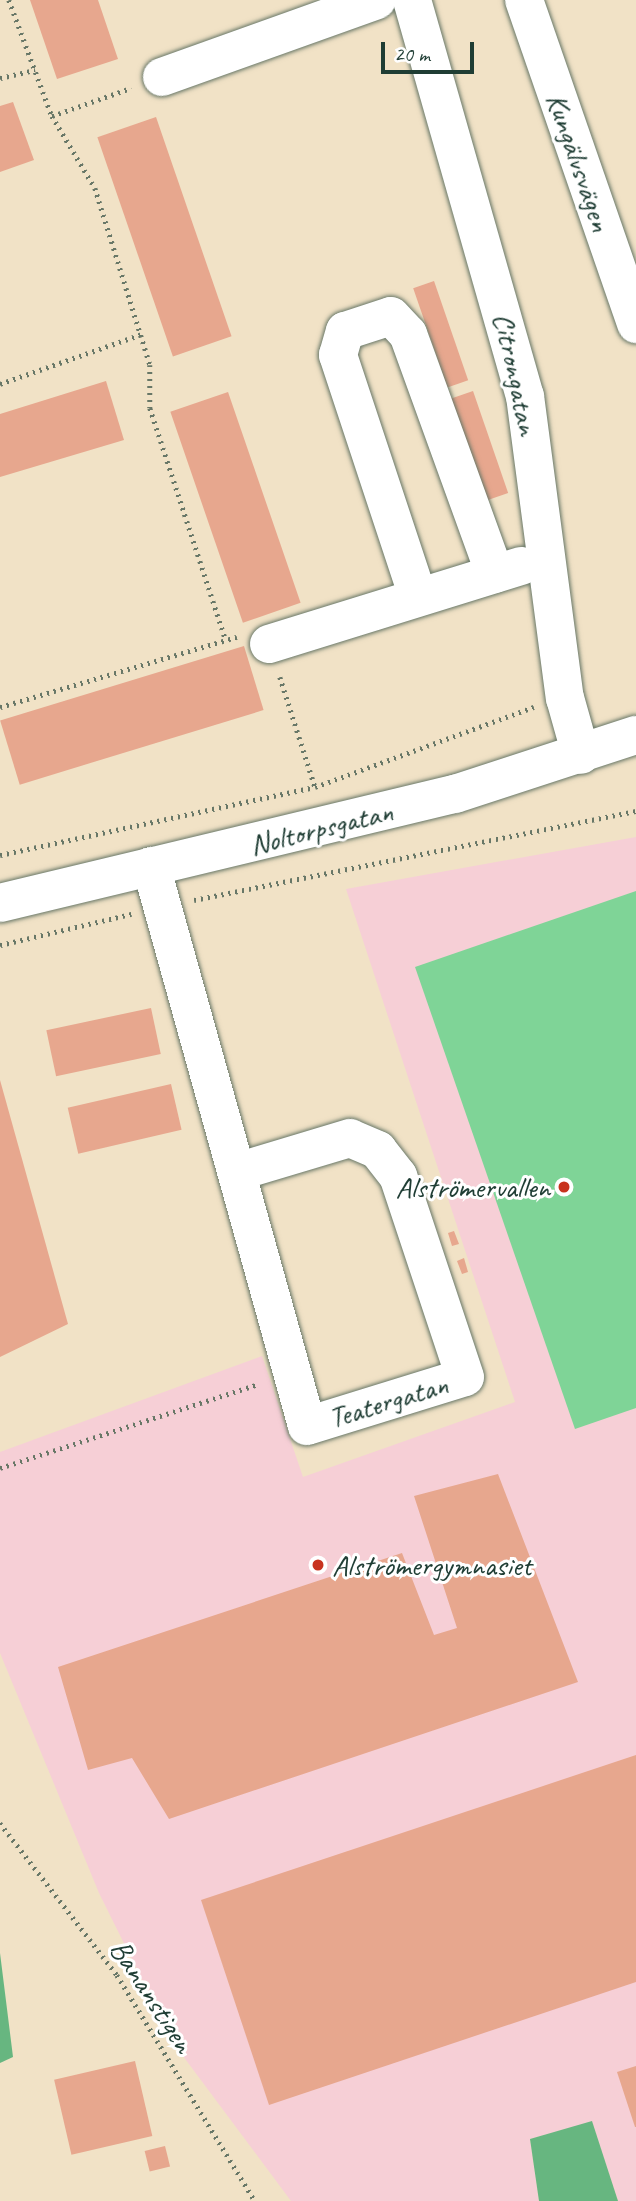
<!DOCTYPE html>
<html>
<head>
<meta charset="utf-8">
<style>
	body { margin:0 }
	#map { position:relative; width:636px; height:2201px; overflow:hidden; background:#f1e2c6; font-family:Caveat,sans-serif }
	div>[style] { position:absolute }
	.built>* { inset:0; background:#f6cfd6 }
	.green>* { inset:0; background:#7fd497 }
	.forest>* { inset:0; background:#67b680 }
	.building>* { inset:0; background:#e7a78e; transform-origin:0 0 }
	.path>* { height:4.5px; margin-top:-2.25px; transform-origin:0; background:repeating-linear-gradient(90deg,#687767 0 2px,transparent 0 7px) }
	.roads { filter:drop-shadow(0 0 2px #687767) drop-shadow(0 0 2px #687767) }
	.minor>* { height:38px; margin:-19px; padding:0 19px; transform-origin:19px; border-radius:19px; background:#fff }
	.major>* { height:38px; margin:-19px; padding:0 19px; transform-origin:19px; border-radius:19px; background:#fff }
	.dots>* { width:19px; height:19px; translate:-50% -50%; box-sizing:border-box; border:4px solid #fff; border-radius:50% }
	span { translate:-50% -50%; white-space:nowrap; text-align:center; line-height:1.15; -webkit-text-stroke:6px #fff; paint-order:stroke }
	.street-label { font-size:30px; color:#1f3d34 }
	.poi-label { font-size:30px; color:#1f3d34 }
	.right { translate:-100% -50%; text-align:right }
	.left { translate:0 -50%; text-align:left }
	.scale { position:absolute; left:381px; top:42px; width:93px; height:32px; box-sizing:border-box; border:4px solid #1f3d34; border-top:0; padding-left:9px; font-size:21px; line-height:24px; white-space:nowrap; color:#1f3d34; -webkit-text-stroke:5px #fff; paint-order:stroke }
</style>
</head>
<body>
<div id="map">
	<div class="built">
		<i style="clip-path:polygon(636px 837px,636px 2201px,618px 2201px,592px 2122px,530px 2139px,539px 2201px,291px 2201px,174px 2044px,99px 1893px,0 1653px,0 1452px,262px 1356px,303px 1477px,515px 1402px,346px 889px)"></i>
	</div>
	<div class="green">
		<i style="clip-path:polygon(636px 891px,636px 1408px,575px 1429px,415px 967px)"></i>
	</div>
	<div class="forest">
		<i style="clip-path:polygon(0 1953px,13px 2057px,0 2063px)"></i>
		<i style="clip-path:polygon(592px 2121px,618px 2201px,539px 2201px,530px 2139px)"></i>
	</div>
	<div class="building">
		<i style="clip-path:polygon(30px 0,98px 0,118px 59px,57px 79px)"></i>
		<i style="clip-path:polygon(13px 102px,34px 160px,0 172px,0 106px)"></i>
		<i style="left:156px;top:117px;width:232px;height:62px;rotate:71deg"></i>
		<i style="left:434px;top:281px;width:105px;height:22px;rotate:71deg"></i>
		<i style="clip-path:polygon(106px 381px,124px 440px,0 477px,0 414px)"></i>
		<i style="left:473px;top:391px;width:108px;height:26px;rotate:71deg"></i>
		<i style="left:228px;top:392px;width:223px;height:61px;rotate:71deg"></i>
		<i style="left:244px;top:646px;width:67px;height:255px;rotate:73deg"></i>
		<i style="left:151px;top:1008px;width:47px;height:107px;rotate:78deg"></i>
		<i style="clip-path:polygon(0 1080px,68px 1324px,0 1357px)"></i>
		<i style="left:171px;top:1084px;width:47px;height:106px;rotate:77deg"></i>
		<i style="clip-path:polygon(454px 1231px,459px 1244px,452px 1246px,448px 1233px)"></i>
		<i style="clip-path:polygon(464px 1258px,468px 1272px,462px 1274px,457px 1261px)"></i>
		<i style="clip-path:polygon(498px 1474px,578px 1682px,169px 1819px,132px 1758px,88px 1770px,58px 1667px,402px 1553px,434px 1635px,457px 1628px,414px 1496px)"></i>
		<i style="clip-path:polygon(636px 1755px,636px 1982px,269px 2105px,201px 1900px)"></i>
		<i style="left:135px;top:2061px;width:77px;height:83px;rotate:77deg"></i>
		<i style="clip-path:polygon(636px 2066px,636px 2127px,635px 2127px,617px 2072px)"></i>
		<i style="left:165px;top:2146px;width:21px;height:21px;rotate:76deg"></i>
	</div>
	<div class="path">
		<i style="left:9px;top:0;width:124px;rotate:69.7deg"></i>
		<i style="left:52px;top:116px;width:84px;rotate:59.2deg"></i>
		<i style="left:95px;top:188px;width:185px;rotate:72.7deg"></i>
		<i style="left:150px;top:365px;width:43px;rotate:90deg"></i>
		<i style="left:150px;top:408px;width:241px;rotate:71.9deg"></i>
		<i style="left:0;top:78px;width:36px;rotate:-13deg"></i>
		<i style="left:52px;top:116px;width:84px;rotate:-19.5deg"></i>
		<i style="left:0;top:384px;width:151px;rotate:-19.4deg"></i>
		<i style="left:280px;top:677px;width:115px;rotate:72.3deg"></i>
		<i style="left:0;top:707px;width:247px;rotate:-16.5deg"></i>
		<i style="left:0;top:855px;width:322px;rotate:-12.2deg"></i>
		<i style="left:315px;top:787px;width:233px;rotate:-20.1deg"></i>
		<i style="left:194px;top:900px;width:451px;rotate:-11.4deg"></i>
		<i style="left:0;top:945px;width:135px;rotate:-13.3deg"></i>
		<i style="left:0;top:1468px;width:272px;rotate:-18deg"></i>
		<i style="left:0;top:1823px;width:192px;rotate:52.4deg"></i>
		<i style="left:117px;top:1975px;width:265px;rotate:58.6deg"></i>
	</div>
	<div class="roads">
		<div class="minor">
			<i style="left:412px;top:0;width:412px;rotate:74.1deg"></i>
			<i style="left:525px;top:396px;width:305px;rotate:82.5deg"></i>
			<i style="left:565px;top:698px;width:59px;rotate:74.3deg"></i>
			<i style="left:162px;top:77px;width:228px;rotate:-19.7deg"></i>
			<i style="left:418px;top:597px;width:255px;rotate:-108.3deg"></i>
			<i style="left:338px;top:355px;width:25px;rotate:-74deg"></i>
			<i style="left:345px;top:331px;width:48px;rotate:-18.1deg"></i>
			<i style="left:391px;top:316px;width:25px;rotate:47deg"></i>
			<i style="left:408px;top:334px;width:255px;rotate:70.1deg"></i>
			<i style="left:269px;top:644px;width:264px;rotate:-17.2deg"></i>
			<i style="left:151px;top:866px;width:581px;rotate:74.43deg"></i>
			<i style="left:307px;top:1426px;width:165px;rotate:-17.2deg"></i>
			<i style="left:465px;top:1377px;width:212px;rotate:-108.4deg"></i>
			<i style="left:398px;top:1176px;width:33px;rotate:-128deg"></i>
			<i style="left:378px;top:1150px;width:30px;rotate:-157deg"></i>
			<i style="left:350px;top:1138px;width:118px;rotate:163.3deg"></i>
			<i style="left:0;top:903px;width:468px;rotate:-13.5deg"></i>
			<i style="left:455px;top:794px;width:190px;rotate:-18.1deg"></i>
		</div>
		<div class="major">
			<i style="left:524px;top:0;width:343px;rotate:70.9deg"></i>
		</div>
	</div>
	<div class="dots">
		<i style="left:564px;top:1187px;background:#c8321e"></i>
		<i style="left:318px;top:1565px;background:#c8321e"></i>
	</div>
	<div class="street-label">
		<span style="left:579px;top:162px;rotate:71deg">Kungälvsvägen</span>
		<span style="left:516px;top:374px;rotate:78deg">Citrongatan</span>
		<span style="left:321px;top:828px;rotate:-14deg">Noltorpsgatan</span>
		<span style="left:388px;top:1401px;rotate:-17deg">Teatergatan</span>
		<span style="left:152px;top:1996px;rotate:57deg">Bananstigen</span>
	</div>
	<div class="poi-label">
		<span class="right" style="left:550px;top:1187px">Alströmervallen</span>
		<span class="left" style="left:332px;top:1565px">Alströmergymnasiet</span>
	</div>
	<div class="scale">20 m</div>
</div>
</body>
</html>
